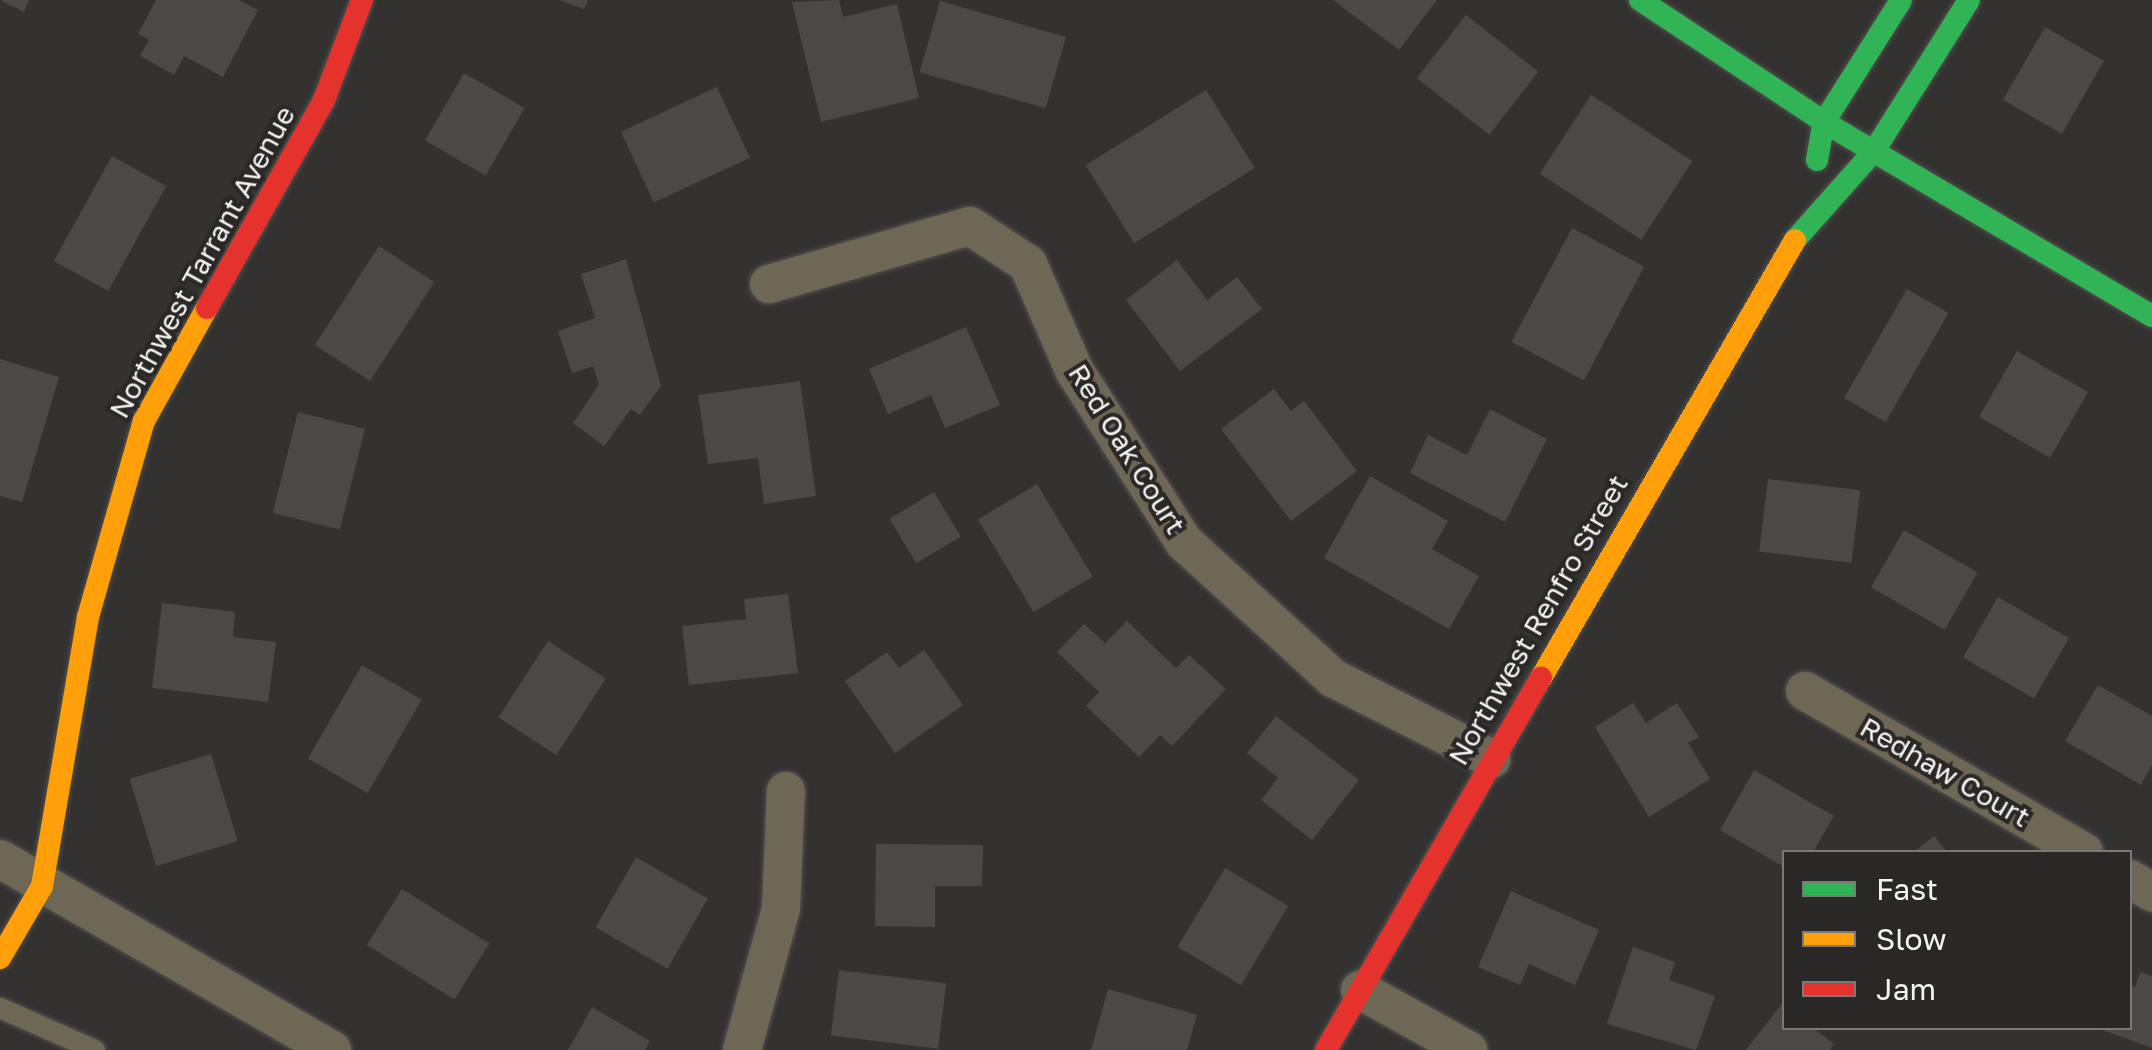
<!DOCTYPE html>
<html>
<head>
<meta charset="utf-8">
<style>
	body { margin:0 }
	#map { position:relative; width:2152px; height:1050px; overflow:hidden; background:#333231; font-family:"Golos Text",sans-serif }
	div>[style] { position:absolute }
	.building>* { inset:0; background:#4a4948; transform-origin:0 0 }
	.roads { filter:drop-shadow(0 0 2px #525150) drop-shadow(0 0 2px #525150) }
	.lane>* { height:20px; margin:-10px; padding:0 10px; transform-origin:10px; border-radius:10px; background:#6e6756 }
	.street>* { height:38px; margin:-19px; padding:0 19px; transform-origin:19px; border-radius:19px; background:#6e6756 }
	.fast>* { height:22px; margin:-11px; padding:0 11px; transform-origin:11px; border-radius:11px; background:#30b455 }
	.slow>* { height:22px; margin:-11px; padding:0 11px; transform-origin:11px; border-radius:11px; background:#ff9f0a }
	.jam>* { height:22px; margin:-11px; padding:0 11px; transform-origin:11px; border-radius:11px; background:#e5322d }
	span { translate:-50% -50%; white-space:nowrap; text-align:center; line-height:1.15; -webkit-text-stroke:8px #2a2826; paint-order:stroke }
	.street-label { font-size:28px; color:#f4f3f2 }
	.legend { position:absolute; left:1782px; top:850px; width:350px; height:180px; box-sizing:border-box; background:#2a2826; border:2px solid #7b7978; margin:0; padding:12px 18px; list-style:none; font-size:30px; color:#f4f3f2 }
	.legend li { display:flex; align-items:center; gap:20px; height:50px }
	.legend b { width:50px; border:2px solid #7b7978 }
</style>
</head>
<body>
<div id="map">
	<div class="building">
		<i style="clip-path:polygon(0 0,29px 0,24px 12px)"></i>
		<i style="clip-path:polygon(156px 0,239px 0,258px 10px,223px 77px,184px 56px,174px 75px,140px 56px,149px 40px,138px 34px)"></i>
		<i style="clip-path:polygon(559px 0,588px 0,584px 9px)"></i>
		<i style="clip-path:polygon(839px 0,843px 17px,897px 4px,919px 98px,821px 122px,792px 2px)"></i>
		<i style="clip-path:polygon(1333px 0,1437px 0,1399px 50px)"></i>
		<i style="left:940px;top:1px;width:131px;height:74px;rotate:16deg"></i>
		<i style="left:1466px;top:15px;width:92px;height:80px;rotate:38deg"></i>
		<i style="left:2045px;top:27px;width:68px;height:84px;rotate:30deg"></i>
		<i style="left:464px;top:73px;width:70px;height:78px;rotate:30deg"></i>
		<i style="left:717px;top:87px;width:78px;height:106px;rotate:65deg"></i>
		<i style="left:1206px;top:90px;width:92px;height:142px;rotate:58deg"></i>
		<i style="left:1591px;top:95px;width:121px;height:94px;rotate:33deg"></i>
		<i style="left:112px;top:156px;width:62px;height:120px;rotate:29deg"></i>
		<i style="left:1572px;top:228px;width:82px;height:129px;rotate:28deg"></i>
		<i style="left:379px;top:246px;width:66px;height:118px;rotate:33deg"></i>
		<i style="clip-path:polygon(626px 259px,661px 386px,640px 415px,631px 409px,604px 446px,573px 423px,599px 385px,593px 366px,572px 373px,558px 331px,595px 318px,581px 274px)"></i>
		<i style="clip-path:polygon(1177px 260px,1207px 300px,1237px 277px,1262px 309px,1180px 371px,1126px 300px)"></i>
		<i style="left:1907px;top:289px;width:48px;height:126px;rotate:30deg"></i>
		<i style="clip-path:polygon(966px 327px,1000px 405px,945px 428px,931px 395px,888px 414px,869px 369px)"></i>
		<i style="left:2017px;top:351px;width:82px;height:76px;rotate:30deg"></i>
		<i style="clip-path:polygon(0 359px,59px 377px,22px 502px,0 496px)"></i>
		<i style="clip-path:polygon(800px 381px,816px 496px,764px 504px,758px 458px,708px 464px,698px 395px)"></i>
		<i style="clip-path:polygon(1274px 389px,1291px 411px,1304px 401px,1357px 471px,1291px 521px,1221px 429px)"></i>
		<i style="clip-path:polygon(1490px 409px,1547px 439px,1505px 522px,1410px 473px,1428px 435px,1467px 455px)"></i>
		<i style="left:298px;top:412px;width:69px;height:104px;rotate:14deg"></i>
		<i style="clip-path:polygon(1370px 476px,1448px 521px,1432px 549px,1479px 576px,1449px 629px,1324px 558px)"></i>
		<i style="left:1768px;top:479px;width:93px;height:73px;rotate:7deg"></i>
		<i style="left:1037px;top:484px;width:108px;height:69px;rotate:59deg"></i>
		<i style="left:934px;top:492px;width:52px;height:52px;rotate:59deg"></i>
		<i style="left:1904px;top:530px;width:85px;height:66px;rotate:30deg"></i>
		<i style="clip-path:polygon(788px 594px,798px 673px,689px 685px,682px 626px,746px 619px,744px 599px)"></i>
		<i style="left:1998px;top:597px;width:82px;height:70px;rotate:30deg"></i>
		<i style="clip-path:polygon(162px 603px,235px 612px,233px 637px,276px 642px,268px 702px,152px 688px)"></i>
		<i style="clip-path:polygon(1127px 621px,1176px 668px,1189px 655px,1226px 689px,1172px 746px,1160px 735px,1139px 757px,1086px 706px,1099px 692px,1057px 652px,1084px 624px,1105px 643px)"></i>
		<i style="left:548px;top:641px;width:69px;height:91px;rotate:33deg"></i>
		<i style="clip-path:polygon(924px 650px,963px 705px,895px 753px,845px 681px,887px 652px,899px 668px)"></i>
		<i style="left:362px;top:665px;width:69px;height:108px;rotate:30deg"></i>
		<i style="clip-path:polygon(2098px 685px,2152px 716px,2152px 765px,2141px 785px,2065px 741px)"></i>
		<i style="clip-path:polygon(1633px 703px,1646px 723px,1677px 703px,1699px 737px,1688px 743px,1710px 779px,1649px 817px,1595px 727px)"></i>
		<i style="clip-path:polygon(1276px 716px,1359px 780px,1312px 840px,1261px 800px,1278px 778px,1247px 753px)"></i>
		<i style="left:211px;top:754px;width:91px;height:85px;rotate:73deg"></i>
		<i style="clip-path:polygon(1754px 770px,1834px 816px,1813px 852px,1784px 852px,1784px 867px,1720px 830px)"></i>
		<i style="clip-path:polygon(1934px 836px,1947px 852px,1914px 852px)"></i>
		<i style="clip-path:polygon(876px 844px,983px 845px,982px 886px,935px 886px,935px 927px,875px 926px)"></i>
		<i style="left:636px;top:857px;width:83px;height:81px;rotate:30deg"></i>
		<i style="left:1225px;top:868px;width:74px;height:92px;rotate:31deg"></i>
		<i style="left:402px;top:889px;width:103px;height:66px;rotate:32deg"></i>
		<i style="clip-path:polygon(1511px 891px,1599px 930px,1575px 985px,1529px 964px,1520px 985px,1478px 967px)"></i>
		<i style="clip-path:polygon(1633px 947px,1675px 962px,1669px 980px,1715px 996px,1696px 1050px,1607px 1024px)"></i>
		<i style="left:839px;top:970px;width:108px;height:66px;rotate:7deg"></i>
		<i style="clip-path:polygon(2140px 972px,2152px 976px,2152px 1048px,2097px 1028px,2130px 1028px,2130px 985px,2135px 987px)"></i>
		<i style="clip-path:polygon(1108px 989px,1197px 1015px,1187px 1050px,1091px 1050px)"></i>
		<i style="clip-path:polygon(1784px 1001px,1784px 1028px,1813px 1028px,1834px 1044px,1830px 1050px,1746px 1050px)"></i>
		<i style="clip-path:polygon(592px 1007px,650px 1041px,645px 1050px,568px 1050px)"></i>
	</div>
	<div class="roads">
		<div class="lane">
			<i style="left:0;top:1008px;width:104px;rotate:23.9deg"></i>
		</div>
		<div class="street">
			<i style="left:769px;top:284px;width:209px;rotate:-16.1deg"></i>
			<i style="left:970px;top:226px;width:69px;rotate:33.2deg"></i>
			<i style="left:1028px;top:264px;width:116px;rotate:66.5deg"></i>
			<i style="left:1074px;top:370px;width:204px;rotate:57.4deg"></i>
			<i style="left:1184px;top:542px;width:202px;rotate:42.4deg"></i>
			<i style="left:1333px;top:678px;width:178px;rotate:27deg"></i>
			<i style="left:1805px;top:691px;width:322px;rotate:30deg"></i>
			<i style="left:0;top:859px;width:383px;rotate:29.9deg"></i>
			<i style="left:2130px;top:879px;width:26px;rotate:31deg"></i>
			<i style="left:1360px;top:990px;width:124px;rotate:29.1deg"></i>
			<i style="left:742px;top:1050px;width:147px;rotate:-74.6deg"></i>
			<i style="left:781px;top:908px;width:117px;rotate:-87.6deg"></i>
		</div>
		<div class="fast">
			<i style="left:1640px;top:0;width:221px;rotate:33.5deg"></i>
			<i style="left:1824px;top:122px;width:381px;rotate:30.6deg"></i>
			<i style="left:1817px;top:160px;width:39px;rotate:-80deg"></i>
			<i style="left:1824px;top:122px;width:144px;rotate:-57.7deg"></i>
			<i style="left:1795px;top:240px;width:119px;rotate:-48.4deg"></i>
			<i style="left:1874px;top:151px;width:178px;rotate:-57.8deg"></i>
		</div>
		<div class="slow">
			<i style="left:1541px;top:678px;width:506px;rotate:-59.89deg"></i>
			<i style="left:0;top:958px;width:83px;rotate:-59.7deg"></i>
			<i style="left:42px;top:886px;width:273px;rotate:-80.3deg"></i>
			<i style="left:88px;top:617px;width:204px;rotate:-74.1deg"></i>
			<i style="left:144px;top:421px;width:129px;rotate:-60.9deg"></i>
		</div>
		<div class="jam">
			<i style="left:207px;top:308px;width:239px;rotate:-60.6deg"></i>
			<i style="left:324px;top:100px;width:107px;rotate:-69.2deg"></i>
			<i style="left:1326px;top:1050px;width:430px;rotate:-60deg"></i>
		</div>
	</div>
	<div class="street-label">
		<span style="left:202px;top:262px;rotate:-61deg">Northwest Tarrant Avenue</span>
		<span style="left:1127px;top:449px;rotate:58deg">Red Oak Court</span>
		<span style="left:1538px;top:620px;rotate:-60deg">Northwest Renfro Street</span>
		<span style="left:1945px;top:772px;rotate:30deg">Redhaw Court</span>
	</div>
	<ul class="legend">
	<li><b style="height:12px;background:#30b455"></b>Fast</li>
	<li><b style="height:12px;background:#ff9f0a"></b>Slow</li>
	<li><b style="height:12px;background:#e5322d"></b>Jam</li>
	</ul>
</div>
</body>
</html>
